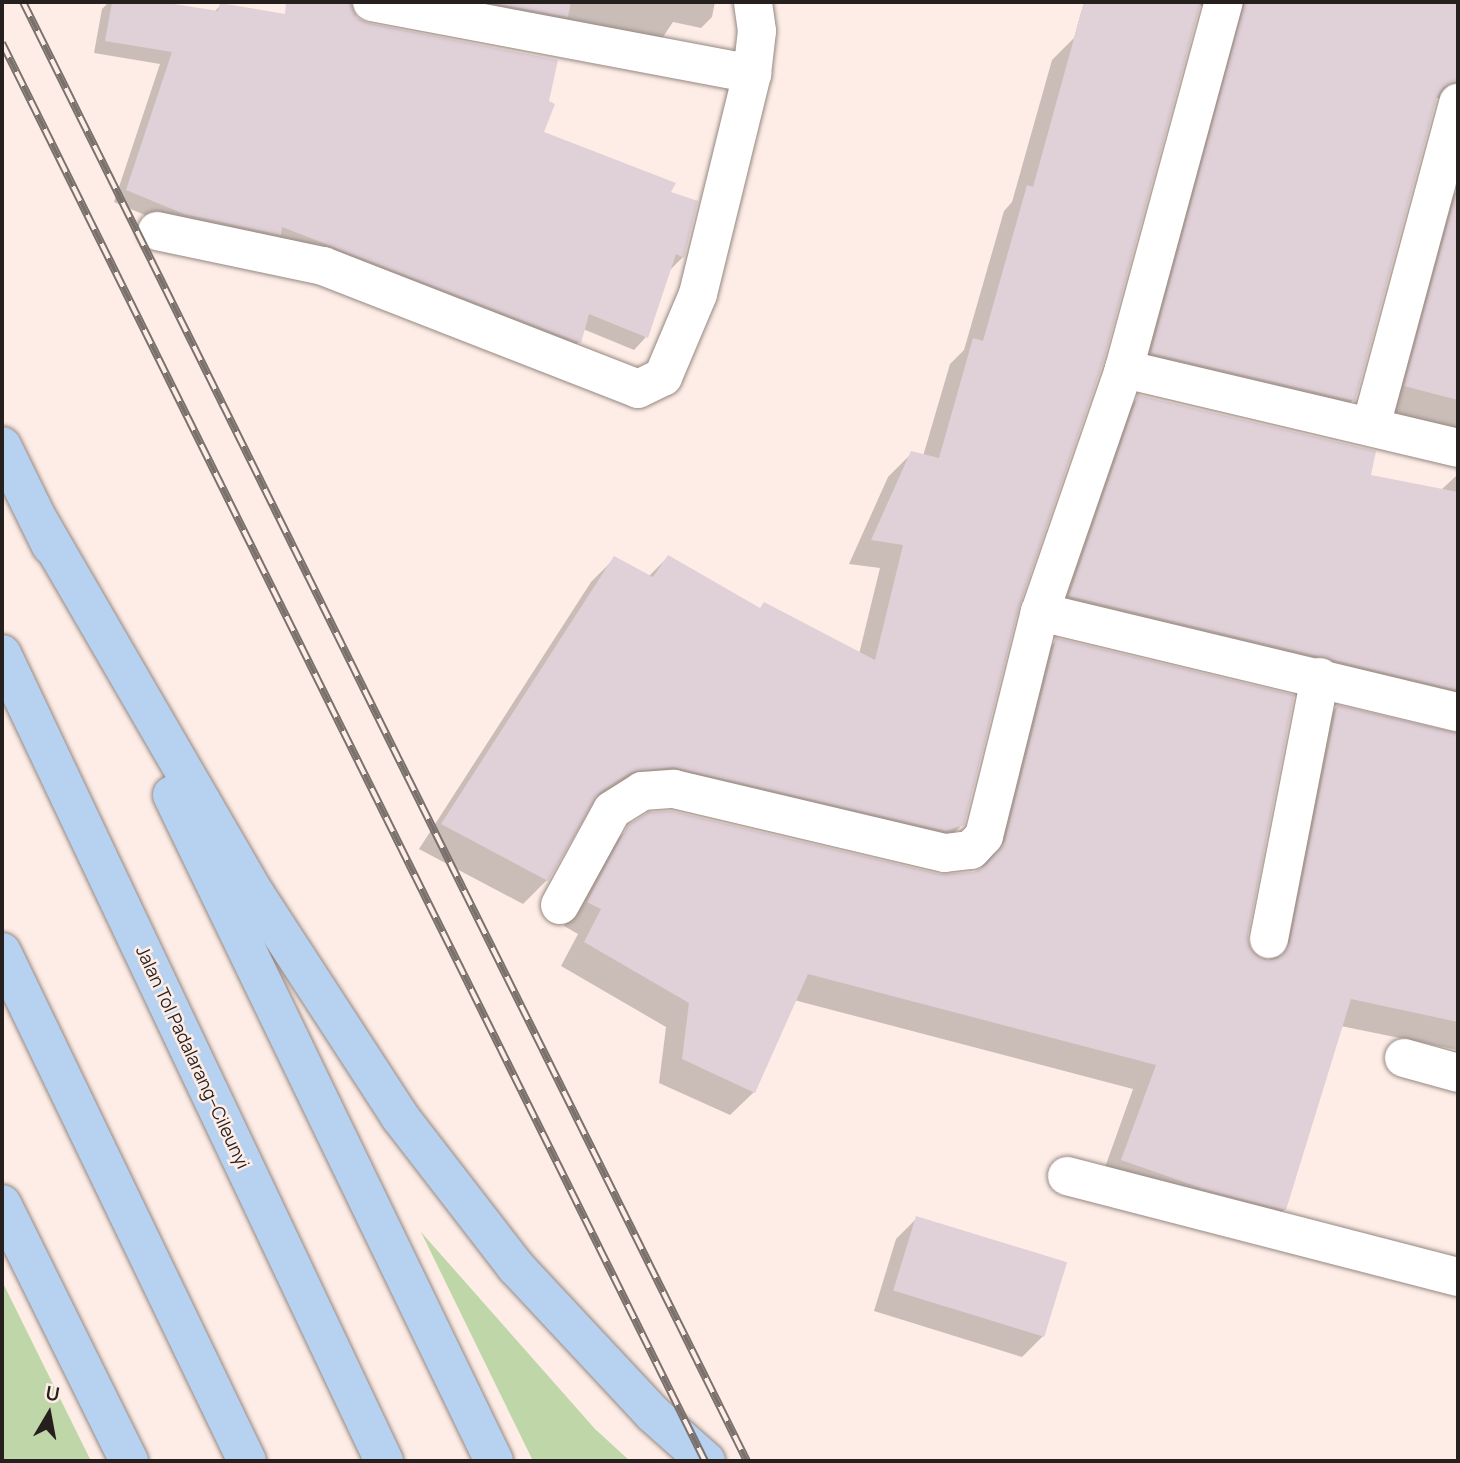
<!DOCTYPE html>
<html>
<head>
<meta charset="utf-8">
<style>
	body { margin:0 }
	#map { position:relative; width:1460px; height:1463px; overflow:hidden; background:#fdede6; font-family:Manrope,sans-serif }
	div>[style] { position:absolute }
	.green>* { inset:0; background:#bfd7a8 }
	.shadow>* { inset:0; background:#0003 }
	.building>* { inset:0; background:#e0d0d8; transform-origin:0 0 }
	.roads { filter:drop-shadow(0 0 2px #968781) drop-shadow(0 0 2px #968781) }
	.minor>* { height:38px; margin:-19px; padding:0 19px; transform-origin:19px; border-radius:19px; background:#fff }
	.motorway>* { height:38px; margin:-19px; padding:0 19px; transform-origin:19px; border-radius:19px; background:#b7d2f0 }
	.rail>* { height:8px; margin-top:-4px; transform-origin:0; background:repeating-linear-gradient(90deg,#fdede6 0 16px,#7a706c 0 32px); box-sizing:border-box; border-block:2px solid #7a706c }
	span { translate:-50% -50%; white-space:nowrap; text-align:center; line-height:1.15; -webkit-text-stroke:5px #fdede6; paint-order:stroke }
	.street-label { font-size:18px; color:#251f1d }
	.frame { position:absolute; inset:0; border:4px solid #251f1d; pointer-events:none }
	.north { position:absolute; left:14px; top:1379px; width:70px; height:70px; -webkit-text-stroke:5px #fdede6; paint-order:stroke; rotate:10deg; font-size:19px; font-weight:700; line-height:28px; text-align:center; color:#251f1d }
	.north::after { content:''; display:block; margin:auto; width:24px; height:32px; background:#251f1d; clip-path:polygon(50% 0,100% 100%,50% 72%,0 100%) }
</style>
</head>
<body>
<div id="map">
	<div class="green">
		<i style="clip-path:polygon(421px 1232px,595px 1429px,630px 1461px,533px 1461px)"></i>
		<i style="clip-path:polygon(2px 1281px,91px 1461px,2px 1461px)"></i>
	</div>
	<div class="shadow">
		<i style="clip-path:polygon(109px 2px,150px 2px,214px 12px,221px 5px,542px 133px,669px 193px,683px 257px,670px 270px,646px 337px,634px 350px,583px 329px,579px 342px,567px 355px,171px 226px,114px 202px,160px 64px,94px 53px,102px 9px)"></i>
		<i style="clip-path:polygon(489px 2px,715px 2px,712px 17px,701px 28px,673px 22px,661px 40px,486px 14px)"></i>
		<i style="clip-path:polygon(1084px 2px,1458px 2px,1458px 104px,1434px 97px,1353px 400px,1330px 424px,1128px 377px,1216px 11px,1199px 5px,1017px 606px,963px 824px,938px 849px,605px 795px,590px 805px,547px 880px,523px 904px,419px 849px,591px 582px,615px 558px,648px 577px,668px 557px,759px 609px,859px 654px,880px 568px,849px 564px,888px 477px,912px 453px,923px 456px,950px 364px,964px 350px,1004px 211px,1012px 202px,1052px 60px,1074px 38px)"></i>
		<i style="clip-path:polygon(1458px 190px,1458px 1050px,1341px 1026px,1285px 1209px,1261px 1233px,1099px 1184px,1133px 1089px,794px 1000px,754px 1092px,730px 1115px,659px 1083px,666px 1027px,561px 966px,578px 934px,564px 926px,605px 851px,630px 827px,940px 876px,975px 873px,982px 867px,1033px 664px,1057px 640px,1246px 935px,1253px 956px,1269px 960px,1313px 731px,1337px 707px,1456px 735px,1455px 729px,1046px 620px,1115px 421px,1139px 397px,1369px 476px,1441px 490px,1456px 476px,1454px 428px,1382px 410px,1435px 213px)"></i>
		<i style="clip-path:polygon(917px 1218px,1043px 1336px,1022px 1357px,874px 1311px,896px 1239px)"></i>
	</div>
	<div class="building">
		<i style="clip-path:polygon(112px 2px,162px 2px,218px 11px,220px 3px,285px 14px,286px 2px,351px 2px,357px 18px,368px 23px,558px 60px,549px 101px,555px 104px,544px 132px,676px 183px,671px 192px,698px 201px,684px 258px,676px 254px,648px 338px,589px 314px,581px 343px,282px 227px,281px 235px,184px 214px,126px 190px,172px 52px,105px 41px)"></i>
		<i style="clip-path:polygon(488px 2px,571px 2px,568px 17px)"></i>
		<i style="clip-path:polygon(1084px 2px,1201px 2px,1103px 363px,1019px 607px,964px 825px,946px 831px,673px 767px,631px 772px,600px 792px,548px 881px,441px 824px,614px 556px,653px 577px,668px 555px,760px 608px,764px 602px,875px 660px,903px 545px,871px 540px,911px 451px,939px 458px,973px 338px,983px 341px,1027px 185px,1033px 187px)"></i>
		<i style="clip-path:polygon(1245px 2px,1458px 2px,1458px 82px,1443px 87px,1437px 97px,1355px 401px,1151px 353px)"></i>
		<i style="clip-path:polygon(1458px 186px,1458px 400px,1404px 386px)"></i>
		<i style="clip-path:polygon(1138px 395px,1376px 451px,1371px 475px,1458px 492px,1458px 690px,1069px 596px)"></i>
		<i style="clip-path:polygon(1056px 638px,1294px 695px,1248px 935px,1249px 947px,1264px 960px,1277px 959px,1290px 943px,1337px 705px,1458px 733px,1458px 1022px,1351px 999px,1286px 1210px,1204px 1189px,1121px 1160px,1156px 1065px,808px 974px,755px 1093px,682px 1059px,689px 1003px,584px 942px,601px 909px,587px 902px,628px 825px,649px 812px,672px 811px,940px 874px,974px 872px,986px 865px,1005px 841px)"></i>
		<i style="left:916px;top:1216px;width:158px;height:78px;rotate:17deg"></i>
	</div>
	<div class="roads">
		<div class="minor">
			<i style="left:372px;top:2px;width:387px;rotate:10.7deg"></i>
			<i style="left:157px;top:231px;width:170px;rotate:11.9deg"></i>
			<i style="left:323px;top:266px;width:338px;rotate:21.3deg"></i>
			<i style="left:638px;top:389px;width:28px;rotate:-26deg"></i>
			<i style="left:663px;top:377px;width:90px;rotate:-67.1deg"></i>
			<i style="left:698px;top:294px;width:227px;rotate:-76.2deg"></i>
			<i style="left:752px;top:74px;width:43px;rotate:-83.4deg"></i>
			<i style="left:757px;top:31px;width:29px;rotate:-98deg"></i>
			<i style="left:1124px;top:369px;width:343px;rotate:13.3deg"></i>
			<i style="left:1371px;top:426px;width:335px;rotate:-74.9deg"></i>
			<i style="left:1040px;top:612px;width:430px;rotate:13.5deg"></i>
			<i style="left:560px;top:905px;width:108px;rotate:-61.3deg"></i>
			<i style="left:612px;top:810px;width:36px;rotate:-32deg"></i>
			<i style="left:642px;top:791px;width:32px;rotate:-4deg"></i>
			<i style="left:674px;top:789px;width:278px;rotate:13.3deg"></i>
			<i style="left:945px;top:853px;width:26px;rotate:-7deg"></i>
			<i style="left:971px;top:850px;width:19px;rotate:-47deg"></i>
			<i style="left:984px;top:836px;width:231px;rotate:-76deg"></i>
			<i style="left:1040px;top:612px;width:257px;rotate:-70.9deg"></i>
			<i style="left:1124px;top:369px;width:380px;rotate:-74.8deg"></i>
			<i style="left:1269px;top:939px;width:267px;rotate:-79deg"></i>
			<i style="left:1404px;top:1058px;width:56px;rotate:15.5deg"></i>
			<i style="left:1067px;top:1176px;width:404px;rotate:14.5deg"></i>
		</div>
		<div class="motorway">
			<i style="left:2px;top:446px;width:111px;rotate:63.9deg"></i>
			<i style="left:39px;top:521px;width:432px;rotate:59.9deg"></i>
			<i style="left:256px;top:895px;width:265px;rotate:57deg"></i>
			<i style="left:400px;top:1117px;width:190px;rotate:52.3deg"></i>
			<i style="left:516px;top:1267px;width:201px;rotate:47deg"></i>
			<i style="left:653px;top:1414px;width:71px;rotate:41.6deg"></i>
			<i style="left:2px;top:654px;width:893px;rotate:64.67deg"></i>
			<i style="left:172px;top:795px;width:740px;rotate:64.2deg"></i>
			<i style="left:2px;top:952px;width:565px;rotate:64.3deg"></i>
			<i style="left:2px;top:1204px;width:287px;rotate:63.7deg"></i>
		</div>
	</div>
	<div class="rail">
		<i style="left:23px;top:2px;width:1629px;rotate:63.61deg"></i>
		<i style="left:2px;top:43px;width:1583px;rotate:63.63deg"></i>
	</div>
	<div class="street-label">
		<span style="left:193px;top:1057px;rotate:65deg">Jalan Tol Padalarang–Cileunyi</span>
	</div>
	<div class="frame"></div>
	<div class="north">U</div>
</div>
</body>
</html>
